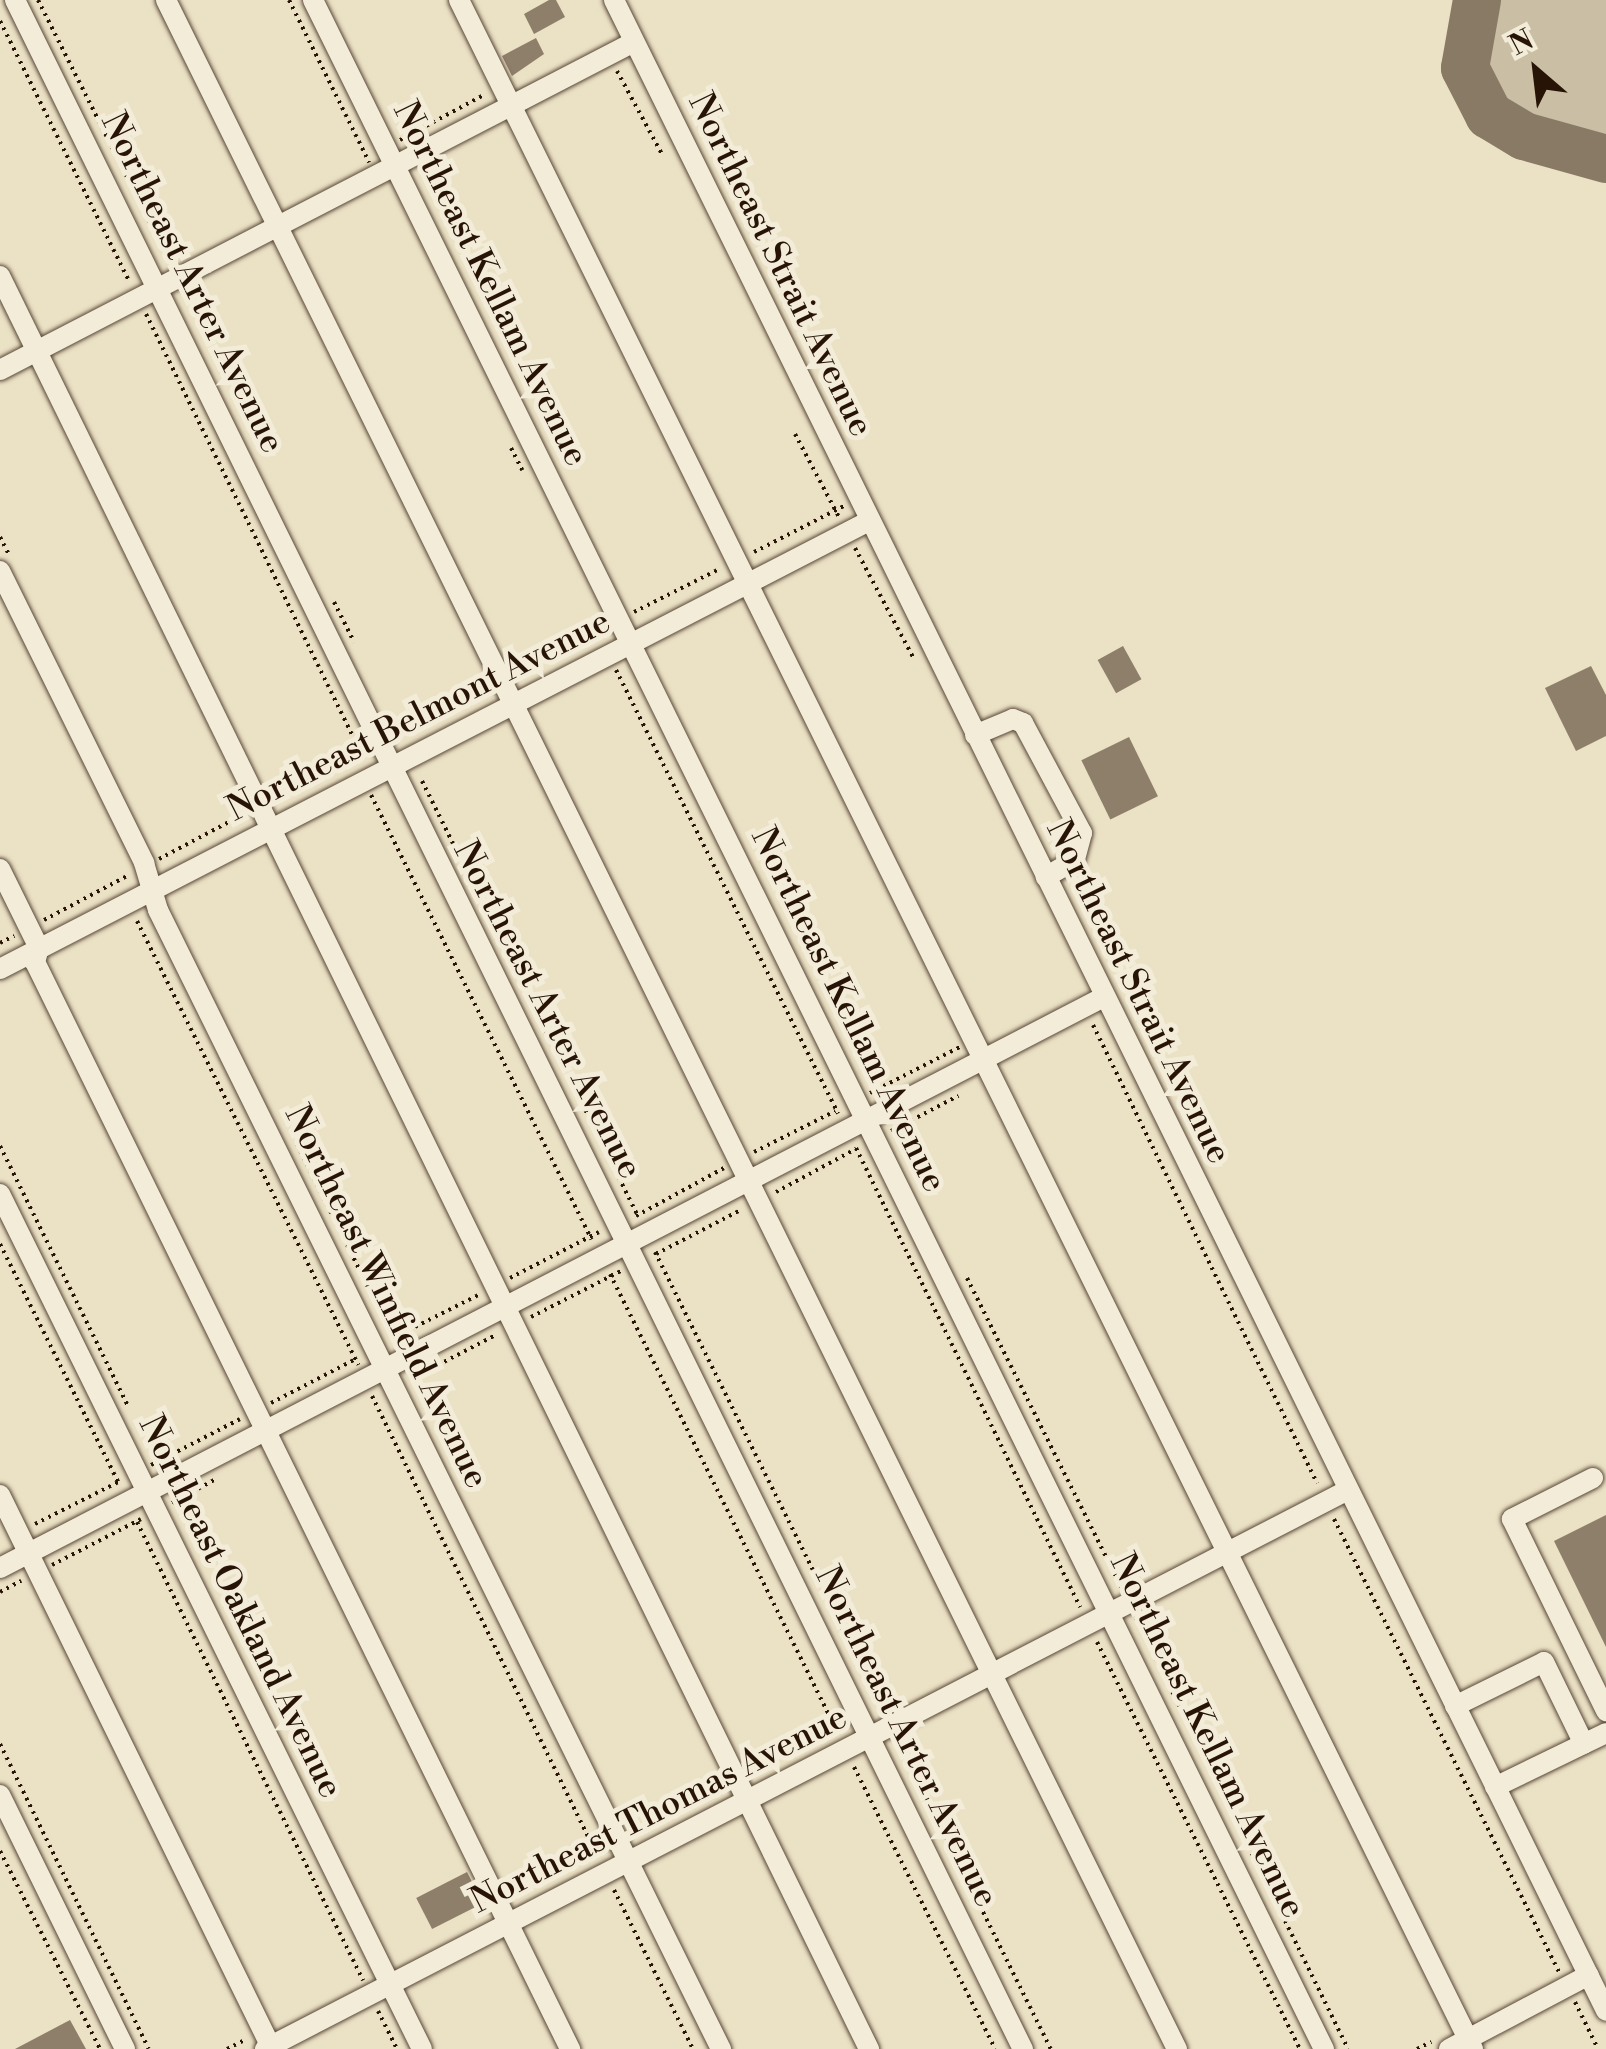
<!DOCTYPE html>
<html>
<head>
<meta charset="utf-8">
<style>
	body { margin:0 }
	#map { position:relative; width:1606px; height:2049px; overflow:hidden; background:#ebe1c5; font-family:"Libre Bodoni",serif }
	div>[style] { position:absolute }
	.green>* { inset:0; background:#cabea5 }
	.taxiway>* { height:48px; margin:-24px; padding:0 24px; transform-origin:24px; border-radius:24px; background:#897a66 }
	.building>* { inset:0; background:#8d7f6a; transform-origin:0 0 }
	.path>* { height:4px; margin-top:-2px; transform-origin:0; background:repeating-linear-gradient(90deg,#271407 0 2.5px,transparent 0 7.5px) }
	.roads { filter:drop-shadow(0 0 2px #584736) drop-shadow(0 0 2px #584736) }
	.minor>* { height:20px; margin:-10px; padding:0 10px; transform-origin:10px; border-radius:10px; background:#f2ecd9 }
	span { translate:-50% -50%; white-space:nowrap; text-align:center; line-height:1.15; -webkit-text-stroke:10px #f2ecd9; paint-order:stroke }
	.street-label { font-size:35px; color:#271407 }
	.north { position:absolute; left:1486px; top:20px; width:100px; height:100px; -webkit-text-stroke:8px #f2ecd9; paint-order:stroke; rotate:332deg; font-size:28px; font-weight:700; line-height:40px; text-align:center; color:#271407 }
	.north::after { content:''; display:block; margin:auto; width:35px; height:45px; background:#271407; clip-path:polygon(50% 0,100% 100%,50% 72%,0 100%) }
</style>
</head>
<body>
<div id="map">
	<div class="green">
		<i style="clip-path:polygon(1494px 0,1606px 0,1606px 141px,1526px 117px,1496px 97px,1481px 62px)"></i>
	</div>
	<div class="taxiway">
		<i style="left:1477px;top:0;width:69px;rotate:100deg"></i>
		<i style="left:1465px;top:68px;width:53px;rotate:62.9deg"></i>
		<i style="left:1489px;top:115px;width:41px;rotate:31deg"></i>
		<i style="left:1524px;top:136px;width:85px;rotate:15.7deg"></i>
	</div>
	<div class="building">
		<i style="clip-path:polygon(549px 0,556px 0,565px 17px,534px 34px,524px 14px)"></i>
		<i style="clip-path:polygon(536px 38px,544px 54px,512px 76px,502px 56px)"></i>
		<i style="left:1123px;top:646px;width:38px;height:29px;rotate:61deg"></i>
		<i style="clip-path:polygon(1591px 666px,1606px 695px,1606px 736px,1576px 751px,1545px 688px)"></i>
		<i style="left:1129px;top:737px;width:66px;height:53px;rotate:64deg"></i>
		<i style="clip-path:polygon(1606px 1515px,1606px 1647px,1554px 1541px)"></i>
		<i style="left:467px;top:1872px;width:35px;height:57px;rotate:63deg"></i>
		<i style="clip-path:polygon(70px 2020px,86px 2049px,15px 2049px)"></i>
	</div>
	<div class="path">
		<i style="left:38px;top:0;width:291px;rotate:63.3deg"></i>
		<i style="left:289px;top:0;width:181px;rotate:63.7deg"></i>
		<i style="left:0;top:21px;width:292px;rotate:63.6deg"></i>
		<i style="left:617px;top:71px;width:97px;rotate:61.6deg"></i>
		<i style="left:400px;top:140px;width:95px;rotate:-28.2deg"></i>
		<i style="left:187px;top:295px;width:95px;rotate:65.9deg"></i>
		<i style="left:146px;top:314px;width:490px;rotate:63.9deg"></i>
		<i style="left:795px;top:434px;width:94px;rotate:62.1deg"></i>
		<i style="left:511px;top:448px;width:25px;rotate:63deg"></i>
		<i style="left:0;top:537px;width:20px;rotate:63deg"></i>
		<i style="left:855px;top:548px;width:126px;rotate:62deg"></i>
		<i style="left:754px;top:552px;width:101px;rotate:-27.1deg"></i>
		<i style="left:334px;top:602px;width:45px;rotate:63.4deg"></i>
		<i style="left:634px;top:612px;width:95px;rotate:-26.8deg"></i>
		<i style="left:616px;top:670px;width:496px;rotate:63.4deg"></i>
		<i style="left:518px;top:672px;width:96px;rotate:-27.4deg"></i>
		<i style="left:399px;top:736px;width:101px;rotate:-27.8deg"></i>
		<i style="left:422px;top:781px;width:486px;rotate:63.6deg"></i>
		<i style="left:371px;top:795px;width:496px;rotate:63.6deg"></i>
		<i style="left:274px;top:798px;width:101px;rotate:-26.6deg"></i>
		<i style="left:159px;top:859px;width:96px;rotate:-27.9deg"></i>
		<i style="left:44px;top:920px;width:96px;rotate:-27.9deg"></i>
		<i style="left:137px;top:921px;width:496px;rotate:63.5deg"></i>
		<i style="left:0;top:943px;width:16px;rotate:-27deg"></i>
		<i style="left:1093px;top:1025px;width:510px;rotate:63.94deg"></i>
		<i style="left:870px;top:1093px;width:101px;rotate:-27.1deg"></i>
		<i style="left:891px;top:1131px;width:76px;rotate:-27.6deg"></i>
		<i style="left:297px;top:1144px;width:220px;rotate:63.6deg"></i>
		<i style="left:0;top:1146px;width:290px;rotate:63.8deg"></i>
		<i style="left:856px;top:1148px;width:511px;rotate:63.99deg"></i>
		<i style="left:754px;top:1152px;width:91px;rotate:-26.8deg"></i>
		<i style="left:776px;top:1192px;width:91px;rotate:-28.3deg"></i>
		<i style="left:636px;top:1216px;width:100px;rotate:-28.6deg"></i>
		<i style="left:0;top:1244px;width:266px;rotate:63.6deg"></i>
		<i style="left:655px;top:1252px;width:510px;rotate:63.59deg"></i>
		<i style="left:656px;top:1254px;width:96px;rotate:-27.4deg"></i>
		<i style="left:610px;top:1274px;width:510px;rotate:63.59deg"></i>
		<i style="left:510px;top:1278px;width:100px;rotate:-27.3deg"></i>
		<i style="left:967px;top:1278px;width:345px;rotate:63.5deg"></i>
		<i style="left:531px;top:1317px;width:101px;rotate:-27.1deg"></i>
		<i style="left:395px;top:1337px;width:95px;rotate:-26.8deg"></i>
		<i style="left:411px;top:1379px;width:96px;rotate:-27.4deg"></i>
		<i style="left:372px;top:1396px;width:516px;rotate:63.88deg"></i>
		<i style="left:271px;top:1403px;width:96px;rotate:-27.4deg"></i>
		<i style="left:151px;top:1465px;width:100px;rotate:-27.3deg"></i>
		<i style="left:172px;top:1503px;width:50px;rotate:-28.6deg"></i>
		<i style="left:1334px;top:1519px;width:506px;rotate:63.59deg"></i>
		<i style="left:137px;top:1522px;width:511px;rotate:63.74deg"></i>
		<i style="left:35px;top:1524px;width:95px;rotate:-26.8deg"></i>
		<i style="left:52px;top:1565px;width:100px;rotate:-27.3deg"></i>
		<i style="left:0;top:1592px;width:24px;rotate:-28deg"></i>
		<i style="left:1136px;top:1618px;width:480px;rotate:63.8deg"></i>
		<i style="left:1097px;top:1642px;width:455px;rotate:63.5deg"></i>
		<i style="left:0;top:1744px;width:339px;rotate:64deg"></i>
		<i style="left:900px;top:1744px;width:340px;rotate:63.7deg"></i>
		<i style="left:854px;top:1767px;width:315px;rotate:63.4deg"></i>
		<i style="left:0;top:1851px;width:222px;rotate:63.2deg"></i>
		<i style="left:614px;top:1890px;width:178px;rotate:63.6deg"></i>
		<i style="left:1575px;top:2002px;width:52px;rotate:63.9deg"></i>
		<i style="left:378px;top:2011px;width:42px;rotate:63.4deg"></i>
		<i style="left:227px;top:2049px;width:22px;rotate:-27deg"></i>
		<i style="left:1417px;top:2049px;width:16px;rotate:-27deg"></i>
	</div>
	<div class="roads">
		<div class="minor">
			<i style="left:15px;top:0;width:2284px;rotate:63.81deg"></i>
			<i style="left:166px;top:0;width:2285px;rotate:63.74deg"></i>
			<i style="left:313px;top:0;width:2285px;rotate:63.74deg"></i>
			<i style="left:459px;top:0;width:2286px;rotate:63.67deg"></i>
			<i style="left:614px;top:0;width:2242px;rotate:63.74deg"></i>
			<i style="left:0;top:276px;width:1975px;rotate:63.89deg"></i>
			<i style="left:0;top:370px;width:714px;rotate:-27.35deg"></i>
			<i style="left:0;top:571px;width:326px;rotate:63.7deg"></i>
			<i style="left:144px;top:863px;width:49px;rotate:73.4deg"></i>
			<i style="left:158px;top:910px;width:1271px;rotate:63.7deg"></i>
			<i style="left:975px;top:735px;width:41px;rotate:-22.8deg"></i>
			<i style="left:1013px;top:719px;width:11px;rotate:22deg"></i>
			<i style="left:1023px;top:723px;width:125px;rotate:61.8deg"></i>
			<i style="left:1082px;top:833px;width:28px;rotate:105deg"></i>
			<i style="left:1075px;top:860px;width:34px;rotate:150deg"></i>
			<i style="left:0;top:869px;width:88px;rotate:63.7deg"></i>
			<i style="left:39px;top:948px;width:15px;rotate:106deg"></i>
			<i style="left:35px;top:962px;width:1212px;rotate:63.79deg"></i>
			<i style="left:0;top:969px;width:978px;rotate:-27.27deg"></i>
			<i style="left:0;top:1194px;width:953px;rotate:63.73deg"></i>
			<i style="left:1593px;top:1478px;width:91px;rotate:153.2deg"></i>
			<i style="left:1512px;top:1519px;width:214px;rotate:63.9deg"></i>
			<i style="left:0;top:1495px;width:617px;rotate:63.85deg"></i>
			<i style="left:0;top:1568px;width:1243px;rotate:-27.35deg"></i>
			<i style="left:1455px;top:1706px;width:99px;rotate:-26.3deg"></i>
			<i style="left:1544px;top:1662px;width:91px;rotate:64deg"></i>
			<i style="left:1495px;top:1787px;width:123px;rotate:-25.9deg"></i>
			<i style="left:0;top:1795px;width:283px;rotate:63.8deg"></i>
			<i style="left:265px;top:2049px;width:1219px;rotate:-27.3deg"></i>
			<i style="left:1449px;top:2049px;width:158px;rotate:-27.9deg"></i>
		</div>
	</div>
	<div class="street-label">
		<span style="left:780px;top:265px;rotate:64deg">Northeast Strait Avenue</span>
		<span style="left:192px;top:283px;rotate:64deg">Northeast Arter Avenue</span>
		<span style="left:490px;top:284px;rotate:64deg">Northeast Kellam Avenue</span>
		<span style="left:419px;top:716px;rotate:-27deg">Northeast Belmont Avenue</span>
		<span style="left:1138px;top:992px;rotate:64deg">Northeast Strait Avenue</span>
		<span style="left:547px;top:1010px;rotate:63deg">Northeast Arter Avenue</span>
		<span style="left:848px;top:1010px;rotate:64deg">Northeast Kellam Avenue</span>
		<span style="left:386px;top:1297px;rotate:64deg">Northeast Winfield Avenue</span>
		<span style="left:240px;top:1607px;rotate:64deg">Northeast Oakland Avenue</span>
		<span style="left:1207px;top:1736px;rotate:64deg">Northeast Kellam Avenue</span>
		<span style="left:906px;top:1737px;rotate:64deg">Northeast Arter Avenue</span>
		<span style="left:659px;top:1810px;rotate:-27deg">Northeast Thomas Avenue</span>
	</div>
	<div class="north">N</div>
</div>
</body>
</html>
